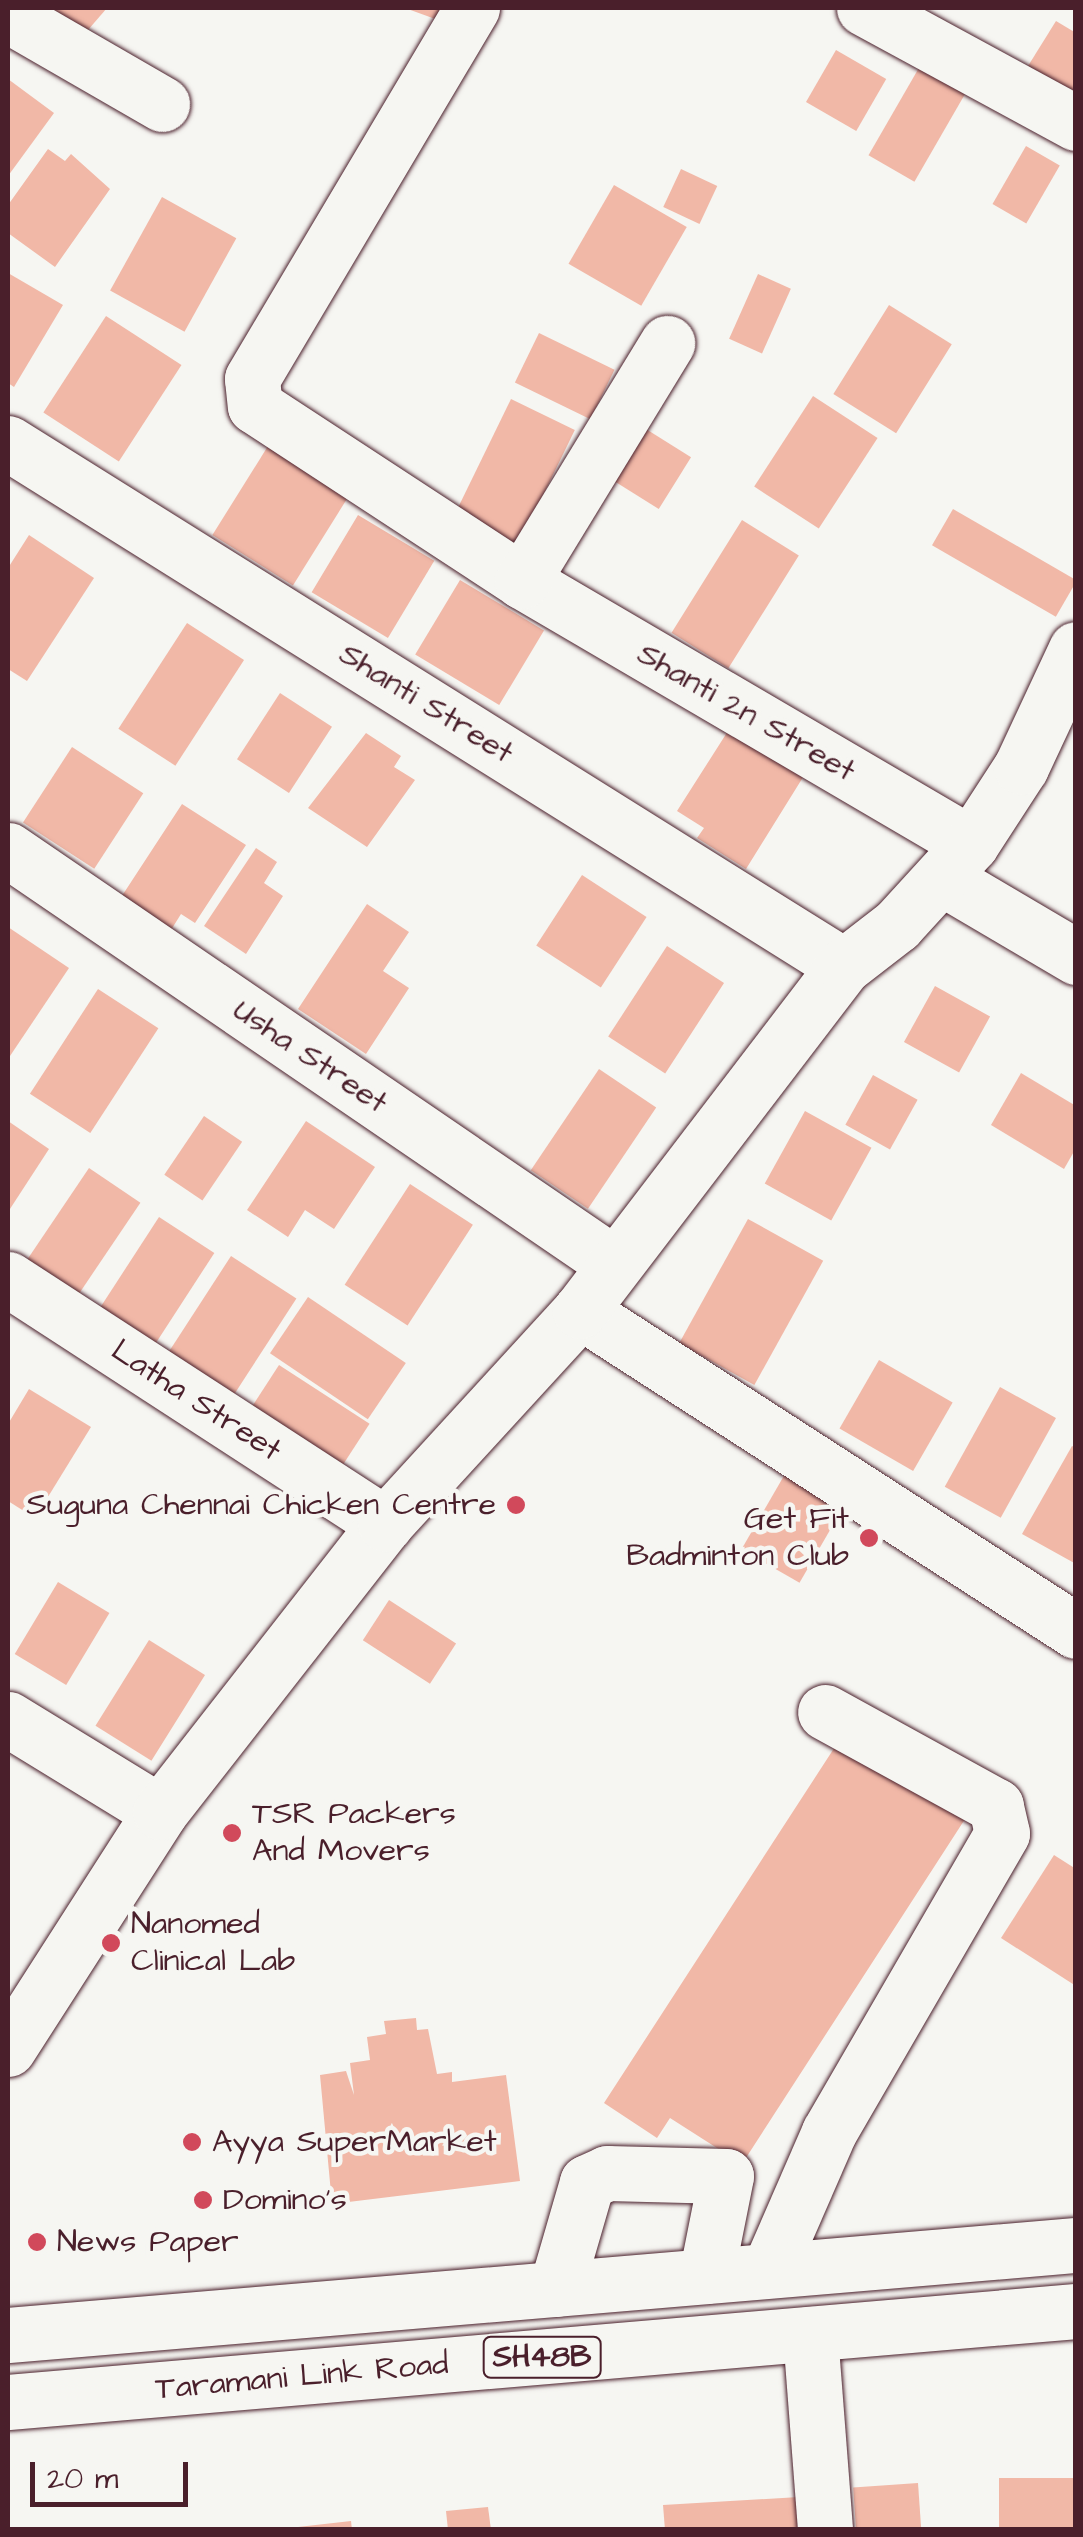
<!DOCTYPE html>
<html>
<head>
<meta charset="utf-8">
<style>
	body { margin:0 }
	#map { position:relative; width:1083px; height:2537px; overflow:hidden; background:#f6f6f2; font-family:"Architects Daughter",sans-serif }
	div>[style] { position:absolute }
	.building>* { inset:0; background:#f1b8a7; transform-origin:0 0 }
	.roads { filter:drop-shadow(0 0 2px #4a1f2b) drop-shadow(0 0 2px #4a1f2b) }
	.minor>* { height:55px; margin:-27.5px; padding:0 27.5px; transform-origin:27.5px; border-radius:27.5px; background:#f6f6f2 }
	.primary>* { height:55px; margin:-27.5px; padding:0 27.5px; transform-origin:27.5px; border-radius:27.5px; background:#f6f6f2 }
	.dots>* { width:28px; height:28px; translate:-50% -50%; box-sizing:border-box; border:5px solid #f6f6f2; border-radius:50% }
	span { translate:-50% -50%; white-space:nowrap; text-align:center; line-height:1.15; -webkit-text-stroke:9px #f6f6f2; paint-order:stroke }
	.shield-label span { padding:2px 8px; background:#f6f6f2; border:2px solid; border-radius:8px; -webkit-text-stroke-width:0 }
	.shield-label { font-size:30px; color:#4a1f2b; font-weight:700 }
	.street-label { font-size:32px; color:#4a1f2b }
	.poi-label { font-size:32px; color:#4a1f2b }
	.right { translate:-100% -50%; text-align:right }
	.left { translate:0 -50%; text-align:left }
	.frame { position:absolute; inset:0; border:10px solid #4a1f2b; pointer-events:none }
	.scale { position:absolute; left:30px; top:2462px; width:158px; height:45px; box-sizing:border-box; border:5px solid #4a1f2b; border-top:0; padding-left:12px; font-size:30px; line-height:35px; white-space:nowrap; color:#4a1f2b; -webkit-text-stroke:8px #f6f6f2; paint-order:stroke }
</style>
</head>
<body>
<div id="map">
	<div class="building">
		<i style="clip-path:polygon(30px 8px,107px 8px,75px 45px)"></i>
		<i style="clip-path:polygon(405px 8px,455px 8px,449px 24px)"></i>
		<i style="clip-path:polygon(1056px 21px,1076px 33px,1076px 96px,1028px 66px)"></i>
		<i style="left:836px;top:50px;width:58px;height:60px;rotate:30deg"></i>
		<i style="left:920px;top:66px;width:53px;height:103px;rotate:30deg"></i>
		<i style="clip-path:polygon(8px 79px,54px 113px,8px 176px)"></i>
		<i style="left:1026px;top:146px;width:39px;height:67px;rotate:30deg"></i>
		<i style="clip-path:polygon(48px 149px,65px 161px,71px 154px,110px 189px,55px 267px,8px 233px,8px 205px)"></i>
		<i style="left:681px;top:169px;width:40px;height:42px;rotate:25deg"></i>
		<i style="left:614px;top:185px;width:84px;height:91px;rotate:30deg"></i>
		<i style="left:162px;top:197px;width:85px;height:107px;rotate:29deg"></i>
		<i style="clip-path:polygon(8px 273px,63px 305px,14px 387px,8px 383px)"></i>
		<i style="left:758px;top:274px;width:36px;height:71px;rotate:24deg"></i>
		<i style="left:889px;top:305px;width:74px;height:105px;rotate:32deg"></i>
		<i style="left:106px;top:316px;width:90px;height:115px;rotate:33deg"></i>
		<i style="left:539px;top:333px;width:84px;height:55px;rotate:26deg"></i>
		<i style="left:813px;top:396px;width:77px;height:108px;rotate:33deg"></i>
		<i style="left:511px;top:399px;width:71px;height:136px;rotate:26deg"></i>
		<i style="left:630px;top:419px;width:72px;height:61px;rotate:32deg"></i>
		<i style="left:268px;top:446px;width:95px;height:105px;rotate:32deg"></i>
		<i style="left:953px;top:509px;width:143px;height:42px;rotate:30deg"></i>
		<i style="left:358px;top:515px;width:89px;height:90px;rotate:31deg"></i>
		<i style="left:742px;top:520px;width:67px;height:133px;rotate:32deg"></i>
		<i style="clip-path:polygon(29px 535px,94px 578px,27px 681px,8px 669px,8px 568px)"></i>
		<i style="left:460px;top:580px;width:98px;height:87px;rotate:31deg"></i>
		<i style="left:187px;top:623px;width:68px;height:126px;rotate:33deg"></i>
		<i style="left:280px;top:693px;width:62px;height:79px;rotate:33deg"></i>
		<i style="clip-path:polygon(735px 720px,810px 766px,746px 869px,697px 838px,704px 828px,677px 811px)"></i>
		<i style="clip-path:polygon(366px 733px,401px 756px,394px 767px,415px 780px,367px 847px,308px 808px)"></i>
		<i style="left:72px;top:747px;width:85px;height:90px;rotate:33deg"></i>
		<i style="clip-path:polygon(182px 804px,246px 845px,195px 923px,181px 914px,166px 938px,116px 905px)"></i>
		<i style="clip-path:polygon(256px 848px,277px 862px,264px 883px,283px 896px,246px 954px,204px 926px)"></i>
		<i style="left:582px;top:875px;width:77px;height:84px;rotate:33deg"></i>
		<i style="clip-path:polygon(367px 904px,409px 932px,383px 971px,409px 988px,366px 1054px,298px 1009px)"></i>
		<i style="clip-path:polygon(8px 927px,69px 968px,8px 1059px)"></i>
		<i style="left:667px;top:946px;width:68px;height:108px;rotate:33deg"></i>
		<i style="left:935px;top:986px;width:63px;height:64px;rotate:29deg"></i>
		<i style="left:98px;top:989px;width:72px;height:125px;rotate:33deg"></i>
		<i style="left:599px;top:1069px;width:69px;height:122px;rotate:34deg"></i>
		<i style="clip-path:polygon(1021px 1073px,1076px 1106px,1076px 1148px,1064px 1169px,991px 1125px)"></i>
		<i style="left:873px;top:1075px;width:51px;height:57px;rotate:29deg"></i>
		<i style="left:805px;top:1111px;width:76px;height:83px;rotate:29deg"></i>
		<i style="left:204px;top:1116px;width:46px;height:71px;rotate:34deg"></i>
		<i style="clip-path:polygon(8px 1121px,49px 1149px,8px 1212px)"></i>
		<i style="clip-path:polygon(306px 1121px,375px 1167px,334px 1229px,305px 1210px,288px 1237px,247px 1210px)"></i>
		<i style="left:89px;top:1168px;width:62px;height:114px;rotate:34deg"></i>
		<i style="left:410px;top:1184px;width:75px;height:120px;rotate:33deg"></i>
		<i style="left:159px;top:1217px;width:66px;height:110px;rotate:33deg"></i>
		<i style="left:748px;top:1219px;width:86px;height:142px;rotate:29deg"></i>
		<i style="left:231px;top:1256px;width:78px;height:115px;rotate:33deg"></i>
		<i style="left:308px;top:1297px;width:118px;height:68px;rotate:34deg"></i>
		<i style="left:879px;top:1360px;width:85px;height:79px;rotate:30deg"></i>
		<i style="left:279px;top:1365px;width:108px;height:59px;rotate:33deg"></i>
		<i style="left:1000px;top:1387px;width:64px;height:114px;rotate:29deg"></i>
		<i style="clip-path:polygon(29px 1389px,91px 1427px,35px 1518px,8px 1501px,8px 1424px)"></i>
		<i style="clip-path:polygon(1072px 1446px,1076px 1448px,1076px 1564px,1022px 1534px)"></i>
		<i style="left:785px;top:1474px;width:67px;height:87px;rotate:30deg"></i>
		<i style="left:58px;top:1582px;width:60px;height:84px;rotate:31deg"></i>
		<i style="left:389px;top:1600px;width:80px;height:48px;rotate:33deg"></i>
		<i style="left:149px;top:1640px;width:66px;height:101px;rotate:32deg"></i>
		<i style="clip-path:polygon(842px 1736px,967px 1816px,742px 2164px,670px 2118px,657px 2138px,604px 2103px)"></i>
		<i style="clip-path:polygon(1054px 1855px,1076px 1869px,1076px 1986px,1001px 1938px)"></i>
		<i style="clip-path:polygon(416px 2018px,417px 2030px,428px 2029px,437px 2074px,452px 2072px,452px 2082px,506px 2075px,520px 2181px,332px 2204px,320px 2075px,346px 2071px,354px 2095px,350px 2063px,370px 2060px,367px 2037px,386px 2034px,384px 2021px)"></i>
		<i style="left:1076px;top:2478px;width:52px;height:77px;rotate:90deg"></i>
		<i style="left:918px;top:2483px;width:47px;height:65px;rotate:86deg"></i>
		<i style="clip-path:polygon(799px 2497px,801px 2530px,665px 2530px,663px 2505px)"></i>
		<i style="clip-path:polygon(488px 2507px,491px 2530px,448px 2530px,446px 2511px)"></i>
		<i style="clip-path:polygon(351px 2521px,352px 2530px,298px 2530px,298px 2527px)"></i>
	</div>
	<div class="roads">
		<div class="minor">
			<i style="left:472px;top:8px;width:431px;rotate:120.7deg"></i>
			<i style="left:252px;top:379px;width:27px;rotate:84deg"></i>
			<i style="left:255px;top:406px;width:319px;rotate:33.2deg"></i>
			<i style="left:522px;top:581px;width:520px;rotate:30.36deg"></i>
			<i style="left:864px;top:8px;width:241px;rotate:28.5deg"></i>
			<i style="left:8px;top:15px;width:178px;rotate:30deg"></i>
			<i style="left:8px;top:443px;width:986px;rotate:32.03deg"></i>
			<i style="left:522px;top:581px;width:279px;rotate:-58.6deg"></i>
			<i style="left:8px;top:850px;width:733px;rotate:34.32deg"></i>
			<i style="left:942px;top:878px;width:156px;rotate:30.5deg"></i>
			<i style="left:8px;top:1279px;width:450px;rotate:33deg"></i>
			<i style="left:580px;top:1311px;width:590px;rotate:32.83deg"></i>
			<i style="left:8px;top:1719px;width:178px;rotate:31.5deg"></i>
			<i style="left:8px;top:2049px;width:282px;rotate:-57.3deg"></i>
			<i style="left:160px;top:1812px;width:365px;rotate:-52deg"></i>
			<i style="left:385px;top:1524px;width:289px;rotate:-47.5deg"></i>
			<i style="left:580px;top:1311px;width:434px;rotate:-52.6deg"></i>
			<i style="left:844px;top:966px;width:67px;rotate:-37.7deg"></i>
			<i style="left:897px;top:925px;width:110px;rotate:-47.6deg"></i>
			<i style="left:971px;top:844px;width:92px;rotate:-57deg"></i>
			<i style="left:1021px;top:767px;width:130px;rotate:-65deg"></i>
			<i style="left:769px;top:2270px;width:150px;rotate:-66.5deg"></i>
			<i style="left:829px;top:2132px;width:345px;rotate:-59.9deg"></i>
			<i style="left:1002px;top:1833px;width:28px;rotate:-103deg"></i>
			<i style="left:996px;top:1806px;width:195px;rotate:-151.2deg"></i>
			<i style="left:556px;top:2289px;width:111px;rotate:-73.8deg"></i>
			<i style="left:587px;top:2182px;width:22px;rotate:-24deg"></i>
			<i style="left:607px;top:2173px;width:119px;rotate:1.4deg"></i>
			<i style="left:726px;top:2176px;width:102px;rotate:101.3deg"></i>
			<i style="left:810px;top:2334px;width:197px;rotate:85.6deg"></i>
		</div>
		<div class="primary">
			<i style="left:8px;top:2335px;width:1072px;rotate:-4.82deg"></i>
			<i style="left:8px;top:2402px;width:1072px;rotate:-4.87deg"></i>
		</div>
	</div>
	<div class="dots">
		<i style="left:516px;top:1505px;background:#d1495b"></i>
		<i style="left:869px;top:1538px;background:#d1495b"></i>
		<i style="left:232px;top:1833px;background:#d1495b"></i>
		<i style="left:111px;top:1943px;background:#d1495b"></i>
		<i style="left:192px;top:2142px;background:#d1495b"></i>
		<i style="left:203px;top:2200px;background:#d1495b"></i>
		<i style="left:37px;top:2242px;background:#d1495b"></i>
	</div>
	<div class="shield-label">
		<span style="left:542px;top:2357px">SH48B</span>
	</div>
	<div class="street-label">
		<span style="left:426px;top:704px;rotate:32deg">Shanti Street</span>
		<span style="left:746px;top:713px;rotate:30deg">Shanti 2n Street</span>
		<span style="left:310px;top:1057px;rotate:34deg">Usha Street</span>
		<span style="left:196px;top:1401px;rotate:33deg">Latha Street</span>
		<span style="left:302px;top:2377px;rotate:-5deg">Taramani Link Road</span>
	</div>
	<div class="poi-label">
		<span class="right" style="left:496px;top:1505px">Suguna Chennai Chicken Centre</span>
		<span class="right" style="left:849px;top:1538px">Get Fit<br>Badminton Club</span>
		<span class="left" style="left:252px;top:1833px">TSR Packers<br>And Movers</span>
		<span class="left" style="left:131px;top:1943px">Nanomed<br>Clinical Lab</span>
		<span class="left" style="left:212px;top:2142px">Ayya SuperMarket</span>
		<span class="left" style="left:223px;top:2200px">Domino's</span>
		<span class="left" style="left:57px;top:2242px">News Paper</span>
	</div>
	<div class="frame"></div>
	<div class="scale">20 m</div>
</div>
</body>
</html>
